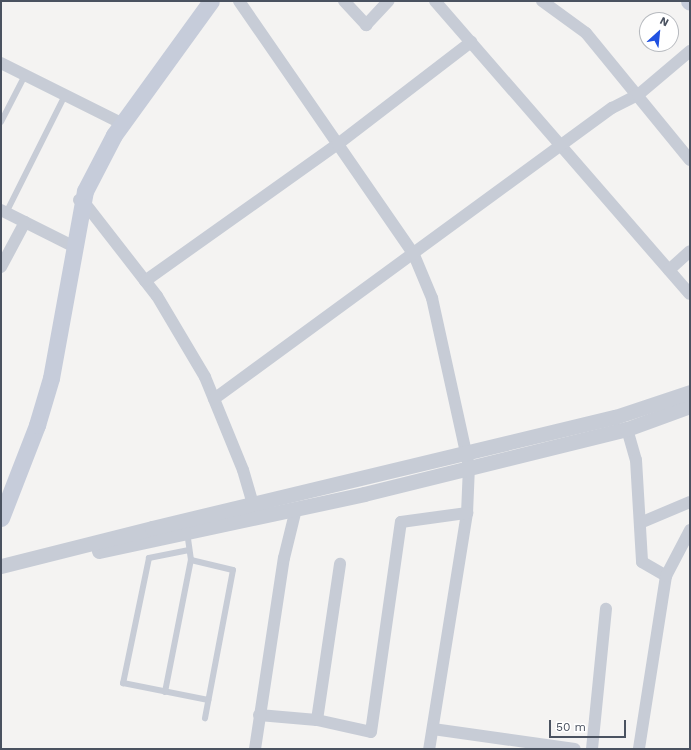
<!DOCTYPE html>
<html>
<head>
<meta charset="utf-8">
<style>
	body { margin:0 }
	#map { position:relative; width:691px; height:750px; overflow:hidden; background:#f4f3f2; font-family:"Work Sans",sans-serif }
	div>[style] { position:absolute }
	.service>* { height:6px; margin:-3px; padding:0 3px; transform-origin:3px; border-radius:3px; background:#c7ccd6 }
	.minor>* { height:12px; margin:-6px; padding:0 6px; transform-origin:6px; border-radius:6px; background:#c7ccd6 }
	.tertiary>* { height:15px; margin:-7.5px; padding:0 7.5px; transform-origin:7.5px; border-radius:7.5px; background:#c7ccd6 }
	.secondary>* { height:17px; margin:-8.5px; padding:0 8.5px; transform-origin:8.5px; border-radius:8.5px; background:#c6ccda }
	span { translate:-50% -50%; white-space:nowrap; text-align:center; line-height:1.15; -webkit-text-stroke:3.5px #fff; paint-order:stroke }
	.frame { position:absolute; inset:0; border:2px solid #4a5260; pointer-events:none }
	.north { position:absolute; left:639px; top:12px; width:40px; height:40px; box-sizing:border-box; background:#fff; border:1px solid #b7babf; border-radius:50%; rotate:27deg; font-size:11px; font-weight:700; line-height:16px; text-align:center; color:#4a5260 }
	.north::after { content:''; display:block; margin:auto; width:14px; height:18px; background:#2051e1; clip-path:polygon(50% 0,100% 100%,50% 72%,0 100%) }
	.scale { position:absolute; left:549px; top:720px; width:77px; height:18px; box-sizing:border-box; border:2px solid #4a5260; border-top:0; padding-left:5px; font-size:12px; line-height:14px; white-space:nowrap; color:#4a5260; -webkit-text-stroke:3px #fff; paint-order:stroke }
</style>
</head>
<body>
<div id="map">
	<div class="service">
		<i style="left:1px;top:122px;width:53px;rotate:-62.9deg"></i>
		<i style="left:6px;top:213px;width:132px;rotate:-63.4deg"></i>
		<i style="left:189px;top:550px;width:41px;rotate:168.7deg"></i>
		<i style="left:149px;top:558px;width:128px;rotate:101.7deg"></i>
		<i style="left:123px;top:683px;width:87px;rotate:11.3deg"></i>
		<i style="left:191px;top:560px;width:43px;rotate:13.4deg"></i>
		<i style="left:233px;top:570px;width:151px;rotate:100.7deg"></i>
		<i style="left:165px;top:692px;width:135px;rotate:-78.9deg"></i>
		<i style="left:191px;top:560px;width:27px;rotate:-98deg"></i>
	</div>
	<div class="minor">
		<i style="left:239px;top:1px;width:308px;rotate:55.4deg"></i>
		<i style="left:414px;top:255px;width:47px;rotate:67.3deg"></i>
		<i style="left:432px;top:298px;width:172px;rotate:77.6deg"></i>
		<i style="left:469px;top:466px;width:47px;rotate:92.4deg"></i>
		<i style="left:467px;top:513px;width:239px;rotate:99.1deg"></i>
		<i style="left:344px;top:1px;width:33px;rotate:47deg"></i>
		<i style="left:366px;top:25px;width:33px;rotate:-47deg"></i>
		<i style="left:435px;top:1px;width:388px;rotate:49deg"></i>
		<i style="left:542px;top:1px;width:54px;rotate:36deg"></i>
		<i style="left:586px;top:33px;width:164px;rotate:50.7deg"></i>
		<i style="left:1px;top:63px;width:130px;rotate:26.6deg"></i>
		<i style="left:79px;top:200px;width:4px;rotate:14deg"></i>
		<i style="left:83px;top:201px;width:120px;rotate:52.1deg"></i>
		<i style="left:157px;top:296px;width:94px;rotate:59.3deg"></i>
		<i style="left:205px;top:377px;width:100px;rotate:67.8deg"></i>
		<i style="left:243px;top:470px;width:43px;rotate:73.7deg"></i>
		<i style="left:1px;top:210px;width:76px;rotate:26.6deg"></i>
		<i style="left:1px;top:267px;width:51px;rotate:-61.9deg"></i>
		<i style="left:669px;top:270px;width:28px;rotate:-42deg"></i>
		<i style="left:145px;top:281px;width:237px;rotate:-35.4deg"></i>
		<i style="left:338px;top:144px;width:168px;rotate:-37.5deg"></i>
		<i style="left:214px;top:399px;width:493px;rotate:-36.2deg"></i>
		<i style="left:612px;top:108px;width:29px;rotate:-27deg"></i>
		<i style="left:638px;top:95px;width:68px;rotate:-40.2deg"></i>
		<i style="left:627px;top:429px;width:32px;rotate:74deg"></i>
		<i style="left:636px;top:460px;width:102px;rotate:86.6deg"></i>
		<i style="left:642px;top:562px;width:28px;rotate:30deg"></i>
		<i style="left:666px;top:576px;width:175px;rotate:98.9deg"></i>
		<i style="left:640px;top:523px;width:54px;rotate:-22.8deg"></i>
		<i style="left:666px;top:576px;width:52px;rotate:-62.4deg"></i>
		<i style="left:259px;top:715px;width:58px;rotate:4.9deg"></i>
		<i style="left:317px;top:720px;width:55px;rotate:12.5deg"></i>
		<i style="left:371px;top:732px;width:212px;rotate:-81.9deg"></i>
		<i style="left:401px;top:522px;width:67px;rotate:-7.8deg"></i>
		<i style="left:317px;top:720px;width:158px;rotate:-81.6deg"></i>
		<i style="left:433px;top:729px;width:143px;rotate:8deg"></i>
		<i style="left:255px;top:749px;width:193px;rotate:-81.4deg"></i>
		<i style="left:284px;top:558px;width:50px;rotate:-76.2deg"></i>
		<i style="left:592px;top:749px;width:141px;rotate:-84.3deg"></i>
	</div>
	<div class="tertiary">
		<i style="left:99px;top:551px;width:271px;rotate:-12.1deg"></i>
		<i style="left:364px;top:494px;width:271px;rotate:-13.9deg"></i>
		<i style="left:627px;top:429px;width:67px;rotate:-20.1deg"></i>
		<i style="left:1px;top:566px;width:156px;rotate:-14.1deg"></i>
		<i style="left:152px;top:528px;width:476px;rotate:-13.5deg"></i>
		<i style="left:615px;top:417px;width:79px;rotate:-18.4deg"></i>
	</div>
	<div class="secondary">
		<i style="left:689px;top:1px;width:1px;rotate:45deg"></i>
		<i style="left:1px;top:518px;width:100px;rotate:-68.8deg"></i>
		<i style="left:37px;top:425px;width:49px;rotate:-73.4deg"></i>
		<i style="left:51px;top:378px;width:190px;rotate:-79.7deg"></i>
		<i style="left:85px;top:191px;width:63px;rotate:-62.6deg"></i>
		<i style="left:114px;top:135px;width:165px;rotate:-54.1deg"></i>
	</div>
	<div class="frame"></div>
	<div class="north">N</div>
	<div class="scale">50 m</div>
</div>
</body>
</html>
